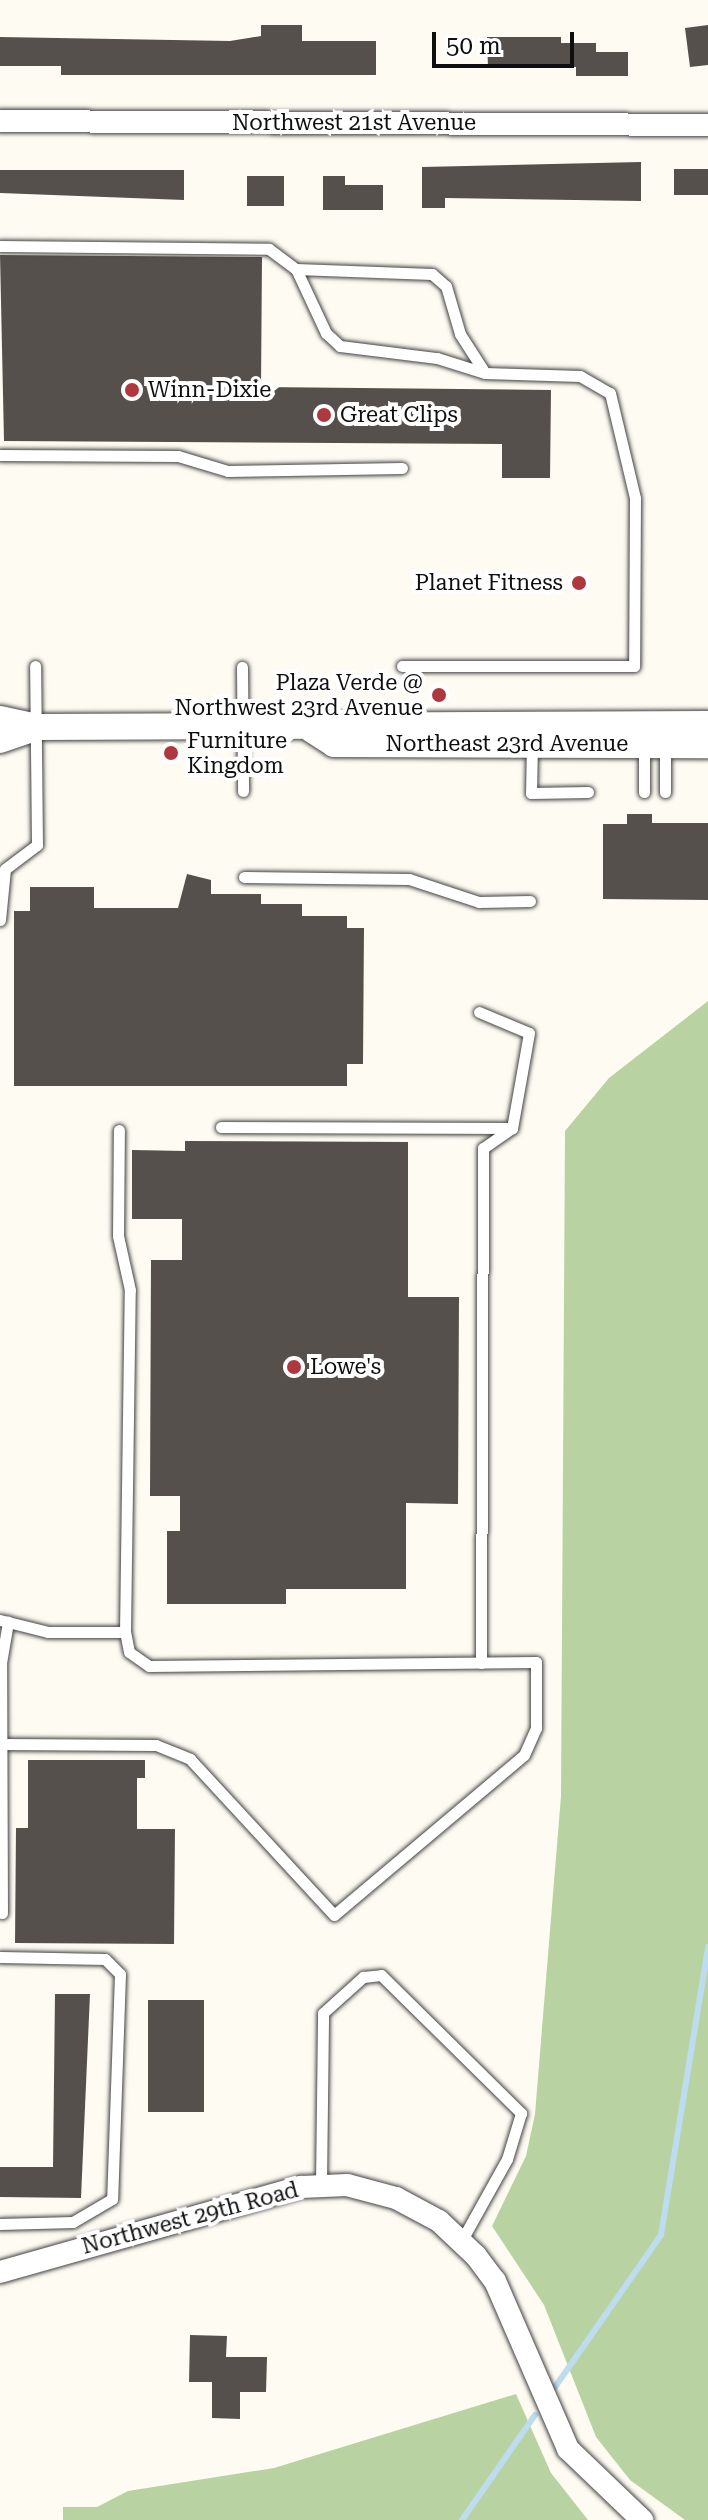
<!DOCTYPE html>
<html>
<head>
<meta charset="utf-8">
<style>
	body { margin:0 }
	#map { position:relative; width:708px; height:2520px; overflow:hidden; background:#fdfbf2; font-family:"Roboto Serif",serif }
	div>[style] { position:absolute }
	.forest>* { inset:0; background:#b8d3a1 }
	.stream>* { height:6px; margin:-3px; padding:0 3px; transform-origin:3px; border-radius:3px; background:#bddcef }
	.building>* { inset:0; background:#56504c; transform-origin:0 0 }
	.roads { filter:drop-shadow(0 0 2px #424242) drop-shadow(0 0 2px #424242) }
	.service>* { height:11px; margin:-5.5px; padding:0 5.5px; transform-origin:5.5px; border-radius:5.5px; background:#fff }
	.minor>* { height:22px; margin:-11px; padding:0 11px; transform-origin:11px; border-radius:11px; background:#fff }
	.tertiary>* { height:26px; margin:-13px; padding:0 13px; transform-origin:13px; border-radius:13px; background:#fff }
	.dots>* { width:22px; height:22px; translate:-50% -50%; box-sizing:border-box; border:4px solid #fff; border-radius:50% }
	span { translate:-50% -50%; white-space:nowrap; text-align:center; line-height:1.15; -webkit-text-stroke:8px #fff; paint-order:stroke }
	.street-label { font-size:22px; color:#0f0f0f }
	.poi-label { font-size:22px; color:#0f0f0f }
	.left { translate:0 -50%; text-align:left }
	.right { translate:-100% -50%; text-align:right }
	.scale { position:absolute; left:432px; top:32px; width:142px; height:36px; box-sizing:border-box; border:4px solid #0f0f0f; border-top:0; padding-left:10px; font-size:24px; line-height:28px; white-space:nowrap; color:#0f0f0f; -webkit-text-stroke:6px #fff; paint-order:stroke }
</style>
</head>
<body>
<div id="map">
	<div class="forest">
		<i style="clip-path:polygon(708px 1001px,708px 2520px,685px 2520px,630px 2480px,596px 2437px,544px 2305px,492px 2226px,526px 2156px,535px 2114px,561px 1796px,565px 1131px,609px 1078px)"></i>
		<i style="clip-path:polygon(516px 2394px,551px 2473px,588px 2520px,63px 2520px,63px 2507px,97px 2507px,128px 2491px,274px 2468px)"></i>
	</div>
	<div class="stream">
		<i style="left:555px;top:2387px;width:185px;rotate:-55.1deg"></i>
		<i style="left:661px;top:2235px;width:292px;rotate:-80.7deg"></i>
		<i style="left:462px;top:2520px;width:128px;rotate:-55.2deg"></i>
	</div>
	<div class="building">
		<i style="clip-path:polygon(261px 25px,302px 25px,302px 41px,376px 41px,376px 75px,61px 75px,61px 66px,0 66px,0 37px,230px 41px,261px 36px)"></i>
		<i style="clip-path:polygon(708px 25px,708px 65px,690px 67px,685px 28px)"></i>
		<i style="clip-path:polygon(487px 37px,561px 37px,561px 43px,596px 43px,596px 52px,628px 52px,628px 76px,576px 76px,576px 67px,488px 68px)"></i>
		<i style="clip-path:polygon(641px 162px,641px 201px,445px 198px,445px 208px,422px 208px,422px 167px)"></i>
		<i style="left:674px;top:169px;width:34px;height:26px"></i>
		<i style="clip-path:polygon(0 170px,184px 170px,184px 200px,0 193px)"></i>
		<i style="left:247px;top:176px;width:37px;height:30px"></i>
		<i style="clip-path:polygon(323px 176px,345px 176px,345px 185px,383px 185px,383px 210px,323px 210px)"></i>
		<i style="clip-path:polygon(0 255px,262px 257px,261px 387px,551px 390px,550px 478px,502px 478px,502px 444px,4px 441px)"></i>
		<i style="clip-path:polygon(627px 814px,652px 814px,652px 823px,708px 823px,708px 900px,603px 899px,603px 824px,627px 824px)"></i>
		<i style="clip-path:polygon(187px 874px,211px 880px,211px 894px,261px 894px,261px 904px,302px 904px,302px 916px,347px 916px,347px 928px,364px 928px,363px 1064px,347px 1064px,347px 1086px,14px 1086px,14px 911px,30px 911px,30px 887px,94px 887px,94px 908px,178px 908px)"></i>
		<i style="clip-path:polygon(185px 1141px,408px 1142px,408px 1297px,459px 1297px,458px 1504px,406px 1503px,406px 1589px,286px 1589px,286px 1604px,167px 1604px,167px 1531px,180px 1531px,180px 1496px,150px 1496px,151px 1260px,182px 1260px,182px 1219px,132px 1219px,132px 1150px,185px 1151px)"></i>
		<i style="clip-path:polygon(28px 1760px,145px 1760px,145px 1778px,137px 1778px,137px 1829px,175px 1829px,174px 1944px,15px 1943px,16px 1828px,28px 1828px)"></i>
		<i style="clip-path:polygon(55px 1994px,90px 1994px,81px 2198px,0 2197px,0 2167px,53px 2167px)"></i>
		<i style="left:148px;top:2000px;width:56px;height:112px"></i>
		<i style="clip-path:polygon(190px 2335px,227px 2336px,226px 2357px,267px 2357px,266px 2392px,240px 2392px,240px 2419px,212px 2418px,212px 2382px,189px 2382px)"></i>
	</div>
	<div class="roads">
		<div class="service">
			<i style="left:0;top:246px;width:269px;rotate:0.6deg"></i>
			<i style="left:269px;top:249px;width:34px;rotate:37deg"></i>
			<i style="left:296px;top:269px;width:71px;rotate:64.9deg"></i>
			<i style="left:326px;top:333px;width:19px;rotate:43deg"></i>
			<i style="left:340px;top:346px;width:98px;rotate:7.1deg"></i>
			<i style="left:437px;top:358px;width:50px;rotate:17.4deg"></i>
			<i style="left:485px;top:373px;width:95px;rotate:1.8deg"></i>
			<i style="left:580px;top:376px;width:34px;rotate:30deg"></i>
			<i style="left:610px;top:393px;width:108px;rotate:76.6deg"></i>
			<i style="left:635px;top:498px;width:168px;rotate:90.3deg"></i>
			<i style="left:634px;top:666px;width:232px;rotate:180deg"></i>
			<i style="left:296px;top:269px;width:136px;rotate:2.1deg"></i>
			<i style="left:432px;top:274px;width:18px;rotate:41deg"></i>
			<i style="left:446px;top:286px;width:50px;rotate:73.7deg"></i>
			<i style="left:460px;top:334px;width:46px;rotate:57.3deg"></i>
			<i style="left:0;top:455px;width:178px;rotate:0.3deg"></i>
			<i style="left:178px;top:456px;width:52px;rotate:16.7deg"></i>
			<i style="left:228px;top:471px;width:174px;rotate:-1deg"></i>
			<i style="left:242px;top:667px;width:124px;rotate:89.5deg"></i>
			<i style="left:532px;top:743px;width:50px;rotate:91.1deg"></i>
			<i style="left:531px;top:793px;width:57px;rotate:-1deg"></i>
			<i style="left:644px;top:745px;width:47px;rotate:90deg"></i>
			<i style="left:665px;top:792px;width:47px;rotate:-90deg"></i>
			<i style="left:244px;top:877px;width:165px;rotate:0.7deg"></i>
			<i style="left:409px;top:879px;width:74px;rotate:18.2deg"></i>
			<i style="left:479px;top:902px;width:51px;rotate:-1.1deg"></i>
			<i style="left:0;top:920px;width:51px;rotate:-84.4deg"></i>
			<i style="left:5px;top:869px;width:40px;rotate:-37deg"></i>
			<i style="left:37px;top:845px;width:179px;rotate:-90.6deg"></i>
			<i style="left:479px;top:1012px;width:54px;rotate:22.8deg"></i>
			<i style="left:529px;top:1033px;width:97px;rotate:100.1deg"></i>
			<i style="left:512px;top:1128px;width:35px;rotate:145deg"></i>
			<i style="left:483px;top:1148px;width:515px;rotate:90.22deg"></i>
			<i style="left:221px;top:1127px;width:291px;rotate:0.2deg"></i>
			<i style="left:0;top:1620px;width:49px;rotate:14deg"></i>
			<i style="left:48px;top:1632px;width:77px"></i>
			<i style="left:125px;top:1632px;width:342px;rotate:-89.2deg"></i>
			<i style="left:130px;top:1290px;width:55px;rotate:-102.5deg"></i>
			<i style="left:118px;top:1236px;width:106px;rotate:-89.5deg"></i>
			<i style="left:1px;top:1744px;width:155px;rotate:0.4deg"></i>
			<i style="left:156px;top:1745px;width:37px;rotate:22deg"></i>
			<i style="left:190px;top:1759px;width:212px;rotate:47.3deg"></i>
			<i style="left:334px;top:1915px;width:248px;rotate:-40.1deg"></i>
			<i style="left:524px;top:1755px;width:30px;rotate:-66deg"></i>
			<i style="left:536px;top:1728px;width:66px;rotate:-90deg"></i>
			<i style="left:536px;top:1662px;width:387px;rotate:179.4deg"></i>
			<i style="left:149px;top:1666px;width:24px;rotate:-145deg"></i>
			<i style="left:129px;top:1652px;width:20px;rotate:-101deg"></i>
			<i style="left:2px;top:1913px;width:250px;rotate:-90.2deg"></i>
			<i style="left:1px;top:1663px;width:42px;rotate:-80.3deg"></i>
			<i style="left:0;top:1957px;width:105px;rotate:1.1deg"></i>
			<i style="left:105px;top:1959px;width:21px;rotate:45deg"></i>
			<i style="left:120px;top:1974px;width:225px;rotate:92deg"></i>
			<i style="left:112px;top:2199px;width:45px;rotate:149.5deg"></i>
			<i style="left:73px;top:2222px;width:73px;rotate:178.4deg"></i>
			<i style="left:321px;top:2184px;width:171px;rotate:-89.3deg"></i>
			<i style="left:323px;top:2013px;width:54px;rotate:-42deg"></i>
			<i style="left:363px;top:1977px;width:18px;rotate:-6deg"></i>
			<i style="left:381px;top:1975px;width:197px;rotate:44.6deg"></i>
			<i style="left:521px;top:2113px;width:48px;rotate:106.9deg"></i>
			<i style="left:507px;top:2159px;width:93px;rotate:119.1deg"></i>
		</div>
		<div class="minor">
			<i style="left:0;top:121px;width:708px;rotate:0.32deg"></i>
			<i style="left:0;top:2272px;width:313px;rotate:-15.8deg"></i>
			<i style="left:301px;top:2187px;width:46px;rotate:-2.5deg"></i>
			<i style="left:347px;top:2185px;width:51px;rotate:14.9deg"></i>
			<i style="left:396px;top:2198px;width:49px;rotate:28.1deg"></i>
			<i style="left:439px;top:2221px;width:51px;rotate:43.4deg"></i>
			<i style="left:476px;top:2256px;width:31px;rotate:53deg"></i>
			<i style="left:495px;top:2281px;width:183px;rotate:66.5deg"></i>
			<i style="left:568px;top:2449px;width:103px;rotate:43.8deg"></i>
		</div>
		<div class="tertiary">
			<i style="left:0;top:719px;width:39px;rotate:12deg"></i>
			<i style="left:311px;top:729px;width:27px;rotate:33deg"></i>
			<i style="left:334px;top:744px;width:374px;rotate:0.2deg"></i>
			<i style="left:0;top:740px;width:40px;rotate:-18.9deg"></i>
			<i style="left:38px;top:727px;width:670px;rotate:-0.26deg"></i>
		</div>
	</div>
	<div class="dots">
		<i style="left:132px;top:390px;background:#ae383e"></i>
		<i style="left:324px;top:415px;background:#ae383e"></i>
		<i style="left:579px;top:583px;background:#ae383e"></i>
		<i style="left:439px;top:695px;background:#ae383e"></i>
		<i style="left:171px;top:753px;background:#ae383e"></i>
		<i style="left:294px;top:1367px;background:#ae383e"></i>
	</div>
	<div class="street-label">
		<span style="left:354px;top:123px">Northwest 21st Avenue</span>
		<span style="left:507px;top:744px">Northeast 23rd Avenue</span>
		<span style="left:190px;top:2218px;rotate:-15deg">Northwest 29th Road</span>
	</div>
	<div class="poi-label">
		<span class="left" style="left:148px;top:390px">Winn-Dixie</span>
		<span class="left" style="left:340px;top:415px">Great Clips</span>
		<span class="right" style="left:563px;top:583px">Planet Fitness</span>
		<span class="right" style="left:423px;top:695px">Plaza Verde @<br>Northwest 23rd Avenue</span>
		<span class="left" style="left:187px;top:753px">Furniture<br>Kingdom</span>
		<span class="left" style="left:310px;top:1367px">Lowe's</span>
	</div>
	<div class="scale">50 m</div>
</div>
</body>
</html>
